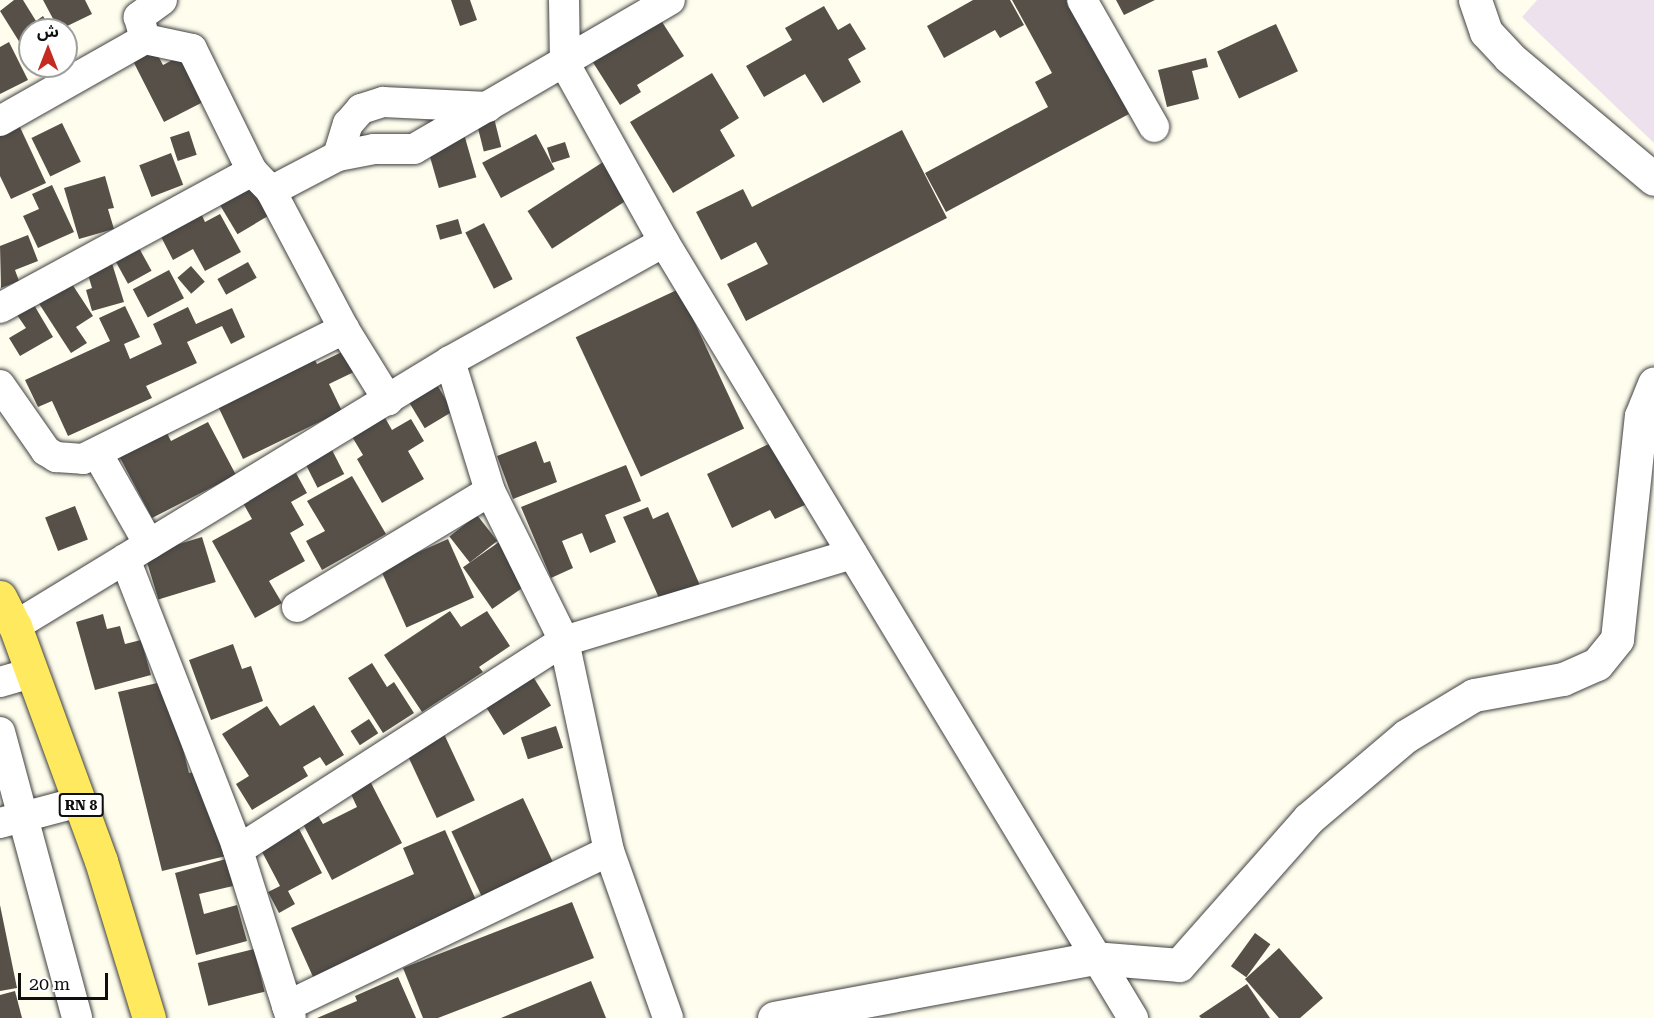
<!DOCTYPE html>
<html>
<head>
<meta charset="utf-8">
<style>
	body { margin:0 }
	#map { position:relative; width:1654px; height:1018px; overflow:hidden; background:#fffeee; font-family:"Roboto Serif","Noto Sans Arabic",serif }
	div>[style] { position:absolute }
	.industrial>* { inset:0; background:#ede1ed }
	.building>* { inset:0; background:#575049; transform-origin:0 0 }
	.roads { filter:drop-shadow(0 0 2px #414141) drop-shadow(0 0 2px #414141) }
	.minor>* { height:30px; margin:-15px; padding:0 15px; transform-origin:15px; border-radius:15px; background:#fff }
	.tertiary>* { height:33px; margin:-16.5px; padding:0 16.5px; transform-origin:16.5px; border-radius:16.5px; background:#fff }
	.primary>* { height:33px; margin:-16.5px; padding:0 16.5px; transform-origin:16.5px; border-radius:16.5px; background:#ffea5f }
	span { translate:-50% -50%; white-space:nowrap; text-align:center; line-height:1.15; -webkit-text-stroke:6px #fff; paint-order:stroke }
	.shield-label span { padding:2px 4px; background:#fff; border:2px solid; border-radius:4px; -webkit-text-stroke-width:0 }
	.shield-label { font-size:14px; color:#0e0e0e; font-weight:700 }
	.north { position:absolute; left:18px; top:18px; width:60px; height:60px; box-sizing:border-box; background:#fff; border:2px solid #9f9f9f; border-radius:50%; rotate:0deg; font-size:16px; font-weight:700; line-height:24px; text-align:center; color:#0e0e0e }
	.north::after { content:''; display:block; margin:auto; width:21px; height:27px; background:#c42a1f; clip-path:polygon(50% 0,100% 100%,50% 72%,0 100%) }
	.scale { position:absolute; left:18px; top:973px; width:90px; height:27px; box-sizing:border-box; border:3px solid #0e0e0e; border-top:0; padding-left:8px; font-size:18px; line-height:21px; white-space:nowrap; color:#0e0e0e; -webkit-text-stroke:4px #fff; paint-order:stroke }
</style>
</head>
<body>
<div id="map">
	<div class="industrial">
		<i style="clip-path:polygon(1537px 0,1654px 0,1654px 143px,1522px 17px)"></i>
	</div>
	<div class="building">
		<i style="clip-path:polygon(14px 0,23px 0,36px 21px,43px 16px,52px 30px,30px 30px,30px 59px,0 11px)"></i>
		<i style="clip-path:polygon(43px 0,85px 0,92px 14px,59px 30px)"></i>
		<i style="clip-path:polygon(451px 0,470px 0,477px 20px,460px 26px)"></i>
		<i style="clip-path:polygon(973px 0,1010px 0,1024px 25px,1000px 38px,995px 30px,944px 58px,927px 26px)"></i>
		<i style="clip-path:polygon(1012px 0,1068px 0,1129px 114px,946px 212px,925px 173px,1048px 107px,1035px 82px,1052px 73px)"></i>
		<i style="clip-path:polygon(1116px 0,1155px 0,1124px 15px)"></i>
		<i style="clip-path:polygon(824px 6px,838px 30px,850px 23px,866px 49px,848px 59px,861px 82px,823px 103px,805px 74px,764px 97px,746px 66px,792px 40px,785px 28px)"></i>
		<i style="clip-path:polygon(655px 11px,684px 56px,637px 85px,641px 92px,620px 105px,587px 53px)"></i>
		<i style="left:1276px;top:24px;width:52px;height:65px;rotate:65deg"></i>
		<i style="clip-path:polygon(9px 42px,28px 80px,0 94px,0 47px)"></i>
		<i style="clip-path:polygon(155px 50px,163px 65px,182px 55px,205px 101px,164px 122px,133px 61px)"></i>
		<i style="clip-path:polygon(1206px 58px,1208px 67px,1192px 71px,1199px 99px,1167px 107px,1158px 70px)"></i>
		<i style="clip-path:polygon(712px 73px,739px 118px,720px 130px,735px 156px,673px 193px,630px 122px)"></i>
		<i style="left:494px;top:118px;width:30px;height:18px;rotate:76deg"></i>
		<i style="left:62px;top:123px;width:43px;height:34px;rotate:64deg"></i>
		<i style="clip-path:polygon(19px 125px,46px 183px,11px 199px,0 176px,0 134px)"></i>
		<i style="clip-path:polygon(902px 130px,947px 218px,746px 321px,727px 284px,768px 264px,756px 242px,721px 260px,696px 212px,743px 189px,752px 207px)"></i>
		<i style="left:189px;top:131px;width:25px;height:20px;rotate:72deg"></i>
		<i style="left:464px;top:134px;width:45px;height:39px;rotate:74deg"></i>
		<i style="left:536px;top:134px;width:40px;height:61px;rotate:62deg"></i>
		<i style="left:565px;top:142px;width:16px;height:19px;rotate:72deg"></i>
		<i style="left:171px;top:153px;width:34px;height:34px;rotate:69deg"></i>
		<i style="left:603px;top:162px;width:45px;height:90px;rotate:57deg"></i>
		<i style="clip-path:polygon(105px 176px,114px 208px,108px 209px,114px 229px,79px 239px,64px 188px)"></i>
		<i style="left:251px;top:183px;width:37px;height:38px;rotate:59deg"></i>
		<i style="clip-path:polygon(52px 185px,74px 232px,38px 248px,23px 216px,39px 209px,32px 194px)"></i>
		<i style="clip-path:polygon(199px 209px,205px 222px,220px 214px,241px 252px,205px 271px,193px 249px,173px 260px,158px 231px)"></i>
		<i style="left:458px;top:219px;width:15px;height:23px;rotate:74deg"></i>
		<i style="left:484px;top:223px;width:63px;height:21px;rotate:63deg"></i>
		<i style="clip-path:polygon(28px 235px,38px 261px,15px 270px,19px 281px,1px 288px,0 246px)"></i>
		<i style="left:139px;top:248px;width:26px;height:27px;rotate:61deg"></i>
		<i style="clip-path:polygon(111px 260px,124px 302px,92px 311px,86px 290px,92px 288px,86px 268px)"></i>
		<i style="left:248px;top:262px;width:18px;height:35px;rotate:61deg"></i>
		<i style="left:191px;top:266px;width:21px;height:18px;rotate:49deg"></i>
		<i style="left:169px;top:270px;width:32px;height:41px;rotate:62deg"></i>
		<i style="clip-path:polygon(70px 281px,93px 316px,76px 327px,87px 343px,71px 353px,38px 302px)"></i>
		<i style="left:679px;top:289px;width:154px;height:114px;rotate:65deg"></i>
		<i style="clip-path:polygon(34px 305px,53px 337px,20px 356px,9px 338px,26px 328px,17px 315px)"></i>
		<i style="clip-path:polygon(125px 306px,140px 337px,124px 344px,130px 359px,162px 344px,153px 324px,188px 307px,196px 324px,232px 308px,245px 337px,231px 344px,222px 326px,187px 342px,197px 363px,146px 386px,152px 398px,68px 436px,52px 401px,38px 407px,25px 380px,110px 341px,99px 318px)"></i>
		<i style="clip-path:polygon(348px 349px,358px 370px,329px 384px,342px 411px,243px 459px,216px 402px,312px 355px,317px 364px)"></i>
		<i style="left:436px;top:383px;width:33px;height:33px;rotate:59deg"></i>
		<i style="clip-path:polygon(384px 416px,392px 430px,411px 419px,424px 441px,408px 451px,424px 479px,382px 503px,357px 459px,363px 455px,351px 435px)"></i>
		<i style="clip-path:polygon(208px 422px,236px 475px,152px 518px,119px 456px,166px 431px,171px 441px)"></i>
		<i style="clip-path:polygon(779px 439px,809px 503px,775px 519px,770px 510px,732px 528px,707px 474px)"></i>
		<i style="clip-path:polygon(536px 441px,544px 463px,550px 461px,557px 482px,513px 499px,497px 456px)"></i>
		<i style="left:332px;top:450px;width:27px;height:30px;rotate:63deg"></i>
		<i style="clip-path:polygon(626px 465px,641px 501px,605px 515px,616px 542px,590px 553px,582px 533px,562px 541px,573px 568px,551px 578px,521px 507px)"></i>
		<i style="clip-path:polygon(296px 473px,307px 493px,291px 502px,304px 525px,290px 533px,305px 561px,269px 581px,282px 603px,255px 618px,212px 541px,252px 519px,243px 503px)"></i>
		<i style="clip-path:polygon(352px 476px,386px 534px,322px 570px,306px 541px,325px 531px,307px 501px)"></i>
		<i style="left:75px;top:506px;width:36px;height:32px;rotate:69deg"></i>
		<i style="clip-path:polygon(648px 507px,653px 519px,668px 512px,702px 590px,663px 607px,623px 517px)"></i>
		<i style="left:477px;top:515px;width:33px;height:35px;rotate:52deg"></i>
		<i style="left:202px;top:537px;width:47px;height:60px;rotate:73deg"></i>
		<i style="left:448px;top:539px;width:64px;height:74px;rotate:66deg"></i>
		<i style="left:499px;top:542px;width:51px;height:44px;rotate:55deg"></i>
		<i style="clip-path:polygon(450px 611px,461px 627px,487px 611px,510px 646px,479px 667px,483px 672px,422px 712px,384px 655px)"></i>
		<i style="clip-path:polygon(103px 614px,107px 629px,120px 626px,125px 644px,141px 640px,151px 675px,95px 690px,76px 622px)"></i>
		<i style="clip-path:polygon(233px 644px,242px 669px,251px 666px,263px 701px,211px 720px,189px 660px)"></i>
		<i style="clip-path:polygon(372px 663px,387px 687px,394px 682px,414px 713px,383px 733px,348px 678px)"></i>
		<i style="left:532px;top:675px;width:36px;height:56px;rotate:58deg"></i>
		<i style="clip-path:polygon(166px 681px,189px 773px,205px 770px,226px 856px,162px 871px,118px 692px)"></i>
		<i style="clip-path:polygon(314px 705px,344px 755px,326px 766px,320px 757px,303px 767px,308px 776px,252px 810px,236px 784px,249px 776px,222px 734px,267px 706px,280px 726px)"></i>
		<i style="left:369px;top:719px;width:17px;height:22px;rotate:57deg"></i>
		<i style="left:556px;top:726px;width:23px;height:37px;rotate:72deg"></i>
		<i style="left:444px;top:734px;width:73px;height:42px;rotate:65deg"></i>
		<i style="clip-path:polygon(370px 781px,402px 843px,332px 880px,302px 822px,317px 814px,323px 824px,357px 807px,350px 792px)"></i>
		<i style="left:523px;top:798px;width:74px;height:79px;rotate:65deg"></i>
		<i style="clip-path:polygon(298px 827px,322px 873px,288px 891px,295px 904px,279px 913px,268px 892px,280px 886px,260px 848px)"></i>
		<i style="clip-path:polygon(445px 830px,479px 907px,314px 979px,291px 928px,414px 874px,403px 848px)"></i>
		<i style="clip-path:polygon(226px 859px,233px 886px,199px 894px,204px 914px,237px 905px,247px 941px,196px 955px,175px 873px)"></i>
		<i style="clip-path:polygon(572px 902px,594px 958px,438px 1018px,423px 1018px,403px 968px)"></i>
		<i style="clip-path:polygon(0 905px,17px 988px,0 991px)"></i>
		<i style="left:1255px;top:933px;width:19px;height:41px;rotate:36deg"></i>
		<i style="clip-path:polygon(1279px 948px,1323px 998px,1300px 1018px,1279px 1018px,1245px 979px)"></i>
		<i style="left:254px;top:949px;width:44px;height:58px;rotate:76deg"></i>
		<i style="clip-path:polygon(398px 977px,416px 1018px,317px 1018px,357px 1001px,355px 996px)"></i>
		<i style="clip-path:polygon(591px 981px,606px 1018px,501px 1018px)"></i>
		<i style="clip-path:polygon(1247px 984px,1270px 1018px,1201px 1018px,1199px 1016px)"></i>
		<i style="clip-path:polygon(15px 991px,22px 1018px,0 1018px,0 995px)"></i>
	</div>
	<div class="roads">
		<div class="minor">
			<i style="left:162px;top:0;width:29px;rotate:144deg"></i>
			<i style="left:139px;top:17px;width:23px;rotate:75deg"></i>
			<i style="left:145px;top:39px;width:48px;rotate:12deg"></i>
			<i style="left:192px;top:49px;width:136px;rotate:63.8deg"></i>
			<i style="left:252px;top:171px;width:28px;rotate:46deg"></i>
			<i style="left:271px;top:191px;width:156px;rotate:62.1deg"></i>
			<i style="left:344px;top:329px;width:84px;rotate:58.2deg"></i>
			<i style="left:564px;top:0;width:64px;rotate:89.1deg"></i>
			<i style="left:565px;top:64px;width:204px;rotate:60.9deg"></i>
			<i style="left:664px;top:242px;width:907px;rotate:58.85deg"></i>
			<i style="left:1082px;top:0;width:146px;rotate:60.4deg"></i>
			<i style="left:0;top:121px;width:167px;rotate:-29.5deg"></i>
			<i style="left:338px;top:156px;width:34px;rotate:-73deg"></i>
			<i style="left:348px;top:124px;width:20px;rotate:-49deg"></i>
			<i style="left:361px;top:109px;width:23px;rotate:-18deg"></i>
			<i style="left:383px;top:102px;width:105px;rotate:2.7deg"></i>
			<i style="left:271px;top:191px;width:76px;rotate:-27.6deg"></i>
			<i style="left:338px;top:156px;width:37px;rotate:-11deg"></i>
			<i style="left:374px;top:149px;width:40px"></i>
			<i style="left:414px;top:149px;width:296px;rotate:-30.2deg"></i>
			<i style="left:0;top:308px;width:287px;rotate:-28.5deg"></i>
			<i style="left:450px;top:361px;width:136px;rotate:72.9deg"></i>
			<i style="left:490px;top:491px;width:167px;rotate:63.7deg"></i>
			<i style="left:564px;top:641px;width:215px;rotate:77.9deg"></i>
			<i style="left:609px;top:851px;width:177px;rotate:70.5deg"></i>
			<i style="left:0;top:385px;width:80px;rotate:55.1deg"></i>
			<i style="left:46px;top:451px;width:12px;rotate:31deg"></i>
			<i style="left:56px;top:457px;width:27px;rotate:4deg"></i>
			<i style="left:83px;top:459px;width:292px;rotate:-26.5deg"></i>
			<i style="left:97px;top:453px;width:105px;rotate:60.3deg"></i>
			<i style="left:125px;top:559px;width:306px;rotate:68.7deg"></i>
			<i style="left:236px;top:844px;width:182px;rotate:72.5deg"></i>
			<i style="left:297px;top:607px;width:225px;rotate:-31deg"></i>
			<i style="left:15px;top:626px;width:509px;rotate:-31.35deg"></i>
			<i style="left:450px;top:361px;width:245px;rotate:-29.1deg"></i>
			<i style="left:0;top:682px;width:33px;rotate:-16deg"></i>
			<i style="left:0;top:732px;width:296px;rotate:74.9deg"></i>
			<i style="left:0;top:823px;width:82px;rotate:-14.9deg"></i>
			<i style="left:238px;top:850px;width:387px;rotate:-32.7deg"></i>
			<i style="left:564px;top:641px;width:301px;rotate:-16.8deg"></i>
			<i style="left:287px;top:1006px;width:357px;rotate:-25.7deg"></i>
		</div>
		<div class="tertiary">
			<i style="left:1475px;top:0;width:34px;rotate:71deg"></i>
			<i style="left:1486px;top:32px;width:34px;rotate:47deg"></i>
			<i style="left:1509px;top:57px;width:189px;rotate:40.1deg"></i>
			<i style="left:774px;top:1018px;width:326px;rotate:-10.6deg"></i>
			<i style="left:1094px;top:958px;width:85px;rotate:4.7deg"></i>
			<i style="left:1179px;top:965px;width:195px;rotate:-48.5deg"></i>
			<i style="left:1308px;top:819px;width:128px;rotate:-40.3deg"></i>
			<i style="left:1406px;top:736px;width:79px;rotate:-31.1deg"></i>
			<i style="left:1474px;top:695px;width:90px;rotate:-10.2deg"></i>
			<i style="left:1563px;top:679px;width:37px;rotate:-24deg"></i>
			<i style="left:1597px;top:664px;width:32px;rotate:-51deg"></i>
			<i style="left:1617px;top:639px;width:224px;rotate:-83.9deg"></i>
			<i style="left:1641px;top:416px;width:35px;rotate:-68deg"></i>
		</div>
		<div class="primary">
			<i style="left:0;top:597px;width:33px;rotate:63deg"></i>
			<i style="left:15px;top:626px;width:250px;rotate:69.9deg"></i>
			<i style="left:101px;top:861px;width:164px;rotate:73deg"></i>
		</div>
	</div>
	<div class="shield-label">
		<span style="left:81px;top:805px">RN 8</span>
	</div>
	<div class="north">ش</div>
	<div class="scale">20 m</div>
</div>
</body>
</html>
